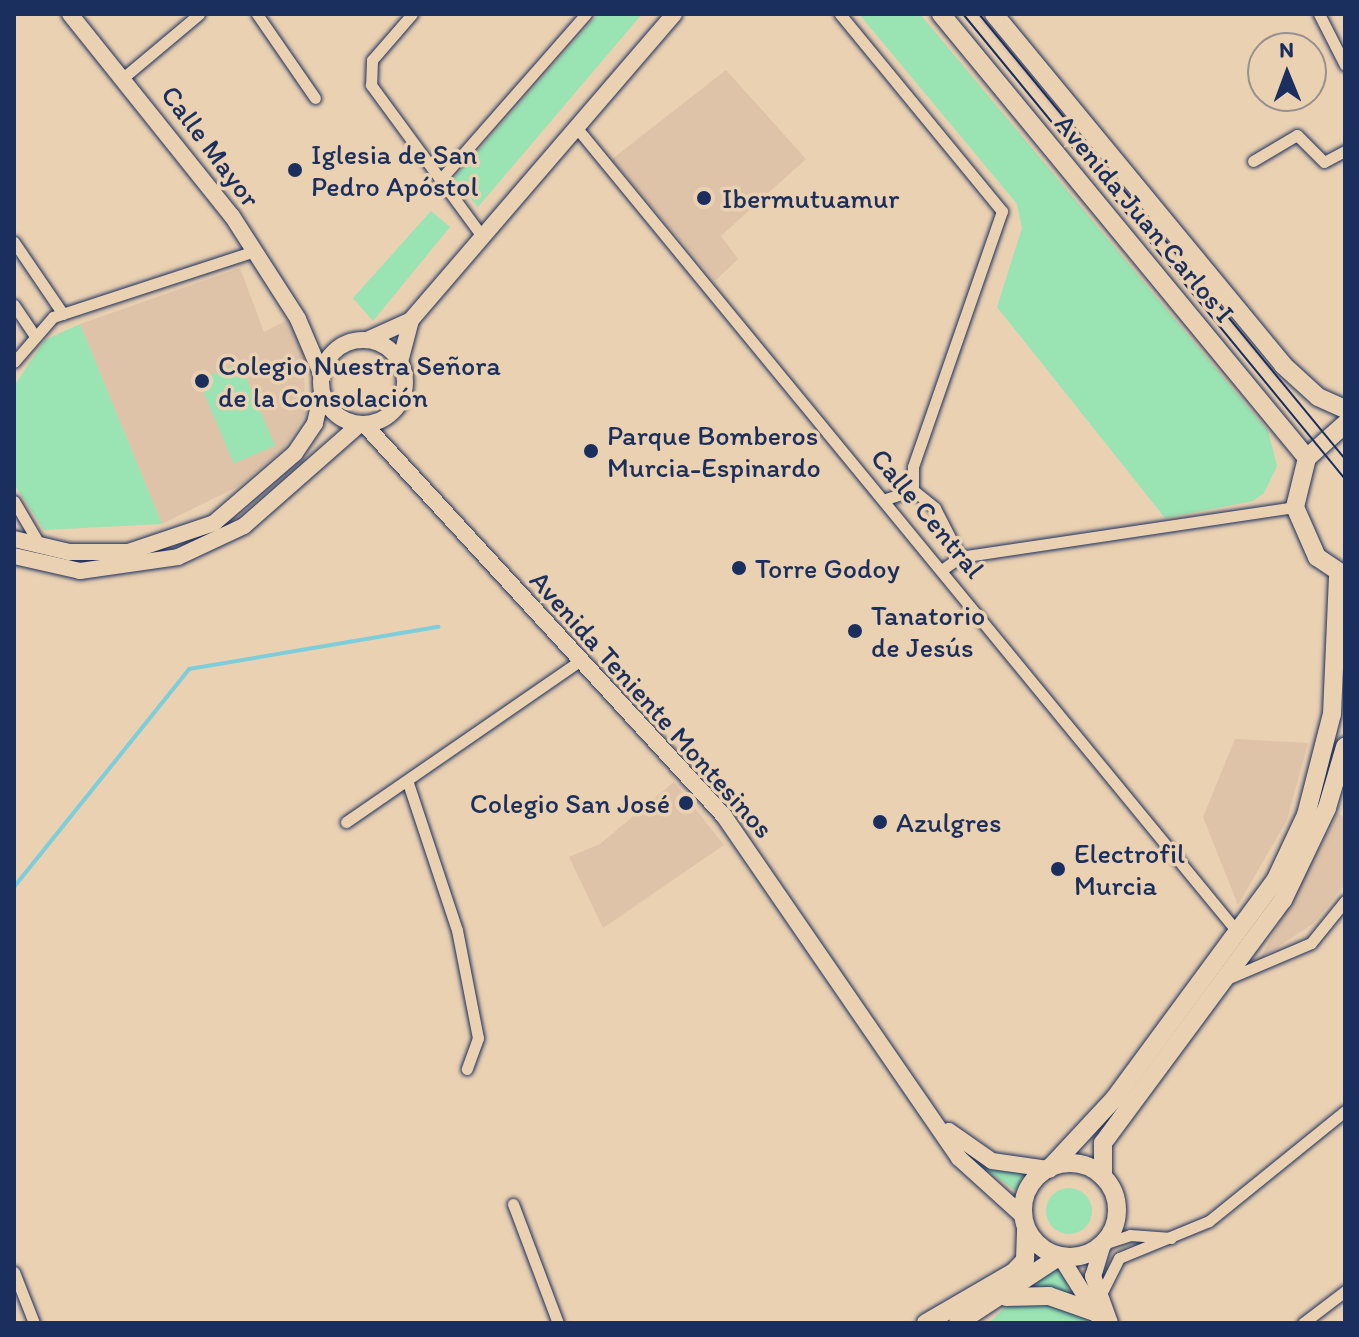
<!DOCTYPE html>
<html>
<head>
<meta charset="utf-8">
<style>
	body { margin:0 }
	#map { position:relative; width:1359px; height:1337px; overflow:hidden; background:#ead1b2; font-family:Itim,sans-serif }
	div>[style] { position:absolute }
	.built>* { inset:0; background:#dfc3a8 }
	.green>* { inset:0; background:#9ae3b3; transform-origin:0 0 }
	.round { border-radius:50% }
	.stream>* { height:4px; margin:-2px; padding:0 2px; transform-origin:2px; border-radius:2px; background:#7ecdda }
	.roads { filter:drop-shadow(0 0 2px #1b2f5e) drop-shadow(0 0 2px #1b2f5e) }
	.street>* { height:11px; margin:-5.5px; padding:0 5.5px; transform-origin:5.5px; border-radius:5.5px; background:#ead1b2 }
	.secondary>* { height:16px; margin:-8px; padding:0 8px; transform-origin:8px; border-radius:8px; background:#ead1b2 }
	.secondary>.ring { margin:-8px; padding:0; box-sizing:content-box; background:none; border:16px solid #ead1b2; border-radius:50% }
	.primary>* { height:18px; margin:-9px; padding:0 9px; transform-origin:9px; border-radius:9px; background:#ead1b2 }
	.primary>.ring { margin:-9px; padding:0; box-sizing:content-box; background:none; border:18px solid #ead1b2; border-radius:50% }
	.tram>* { height:2px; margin:-1px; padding:0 1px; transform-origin:1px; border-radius:1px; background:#1b2f5e }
	.dots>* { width:22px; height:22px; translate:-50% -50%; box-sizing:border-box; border:4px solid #ead1b2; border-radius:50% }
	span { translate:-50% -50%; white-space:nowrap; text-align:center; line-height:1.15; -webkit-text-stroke:7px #ead1b2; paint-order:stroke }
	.street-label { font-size:28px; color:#1b2f5e }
	.poi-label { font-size:28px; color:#1b2f5e }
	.left { translate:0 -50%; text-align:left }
	.right { translate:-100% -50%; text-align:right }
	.frame { position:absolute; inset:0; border:16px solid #1b2f5e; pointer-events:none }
	.north { position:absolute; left:1247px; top:32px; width:80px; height:80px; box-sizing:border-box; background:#ead1b2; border:2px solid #979090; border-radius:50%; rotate:359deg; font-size:22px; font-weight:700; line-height:32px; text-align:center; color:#1b2f5e }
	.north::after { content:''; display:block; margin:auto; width:28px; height:36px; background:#1b2f5e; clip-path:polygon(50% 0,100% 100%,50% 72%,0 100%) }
</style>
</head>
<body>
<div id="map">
	<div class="built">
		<i style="clip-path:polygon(726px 70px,806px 159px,721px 236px,738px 259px,715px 281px,612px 159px)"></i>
		<i style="clip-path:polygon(240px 268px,264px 332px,287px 320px,304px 350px,305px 415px,284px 448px,239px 486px,162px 524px,80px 324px)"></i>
		<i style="clip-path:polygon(1235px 739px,1308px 743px,1287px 820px,1238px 905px,1203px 817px)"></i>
		<i style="clip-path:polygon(674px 782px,724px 845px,603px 928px,569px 857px,600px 844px)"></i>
		<i style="clip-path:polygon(1338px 813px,1345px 818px,1345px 884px,1314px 923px,1260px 959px)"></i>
	</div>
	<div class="green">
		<i style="clip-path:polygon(598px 14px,642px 14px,478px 207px,454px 178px)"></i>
		<i style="clip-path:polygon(859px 14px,920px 14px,1268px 431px,1277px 466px,1264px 493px,1253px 501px,1165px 518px,997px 307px,1022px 228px,1017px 204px)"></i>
		<i style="clip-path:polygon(431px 211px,450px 227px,373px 321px,353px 298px)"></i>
		<i style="clip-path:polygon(80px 324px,162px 524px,44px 530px,14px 484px,14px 386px,45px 340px)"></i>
		<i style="left:240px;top:363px;width:90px;height:45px;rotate:67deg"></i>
		<i style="clip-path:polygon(971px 1159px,1001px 1170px,1025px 1173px,1016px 1191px)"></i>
		<i class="round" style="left:1046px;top:1188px;width:46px;height:46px"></i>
		<i style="clip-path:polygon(1055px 1263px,1063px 1274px,1072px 1297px,1030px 1291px)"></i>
		<i style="clip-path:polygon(1024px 1303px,1050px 1303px,1094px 1323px,989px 1323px,1005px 1307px)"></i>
	</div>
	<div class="stream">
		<i style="left:14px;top:887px;width:280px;rotate:-51.2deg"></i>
		<i style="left:189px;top:669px;width:253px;rotate:-9.6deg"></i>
	</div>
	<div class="roads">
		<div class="street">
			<i style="left:257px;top:14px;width:102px;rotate:55.4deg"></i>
			<i style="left:412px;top:14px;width:61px;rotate:131deg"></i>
			<i style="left:372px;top:60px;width:25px;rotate:92deg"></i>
			<i style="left:371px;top:85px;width:187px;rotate:53.7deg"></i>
			<i style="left:840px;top:14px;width:255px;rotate:50.6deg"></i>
			<i style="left:1002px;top:211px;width:271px;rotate:109.2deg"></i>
			<i style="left:913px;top:467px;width:23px;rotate:90deg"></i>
			<i style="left:1319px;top:14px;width:57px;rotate:63deg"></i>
			<i style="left:124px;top:77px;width:98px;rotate:-40deg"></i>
			<i style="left:576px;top:127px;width:1044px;rotate:50.59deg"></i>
			<i style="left:1253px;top:161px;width:51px;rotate:-30.6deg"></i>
			<i style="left:1297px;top:135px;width:38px;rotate:45deg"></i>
			<i style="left:1324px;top:162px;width:24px;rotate:-28deg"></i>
			<i style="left:440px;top:180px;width:221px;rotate:-48.7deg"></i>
			<i style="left:14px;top:242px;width:87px;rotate:55.8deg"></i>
			<i style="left:14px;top:305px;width:36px;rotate:56deg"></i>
			<i style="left:14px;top:362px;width:60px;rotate:-49.1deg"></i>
			<i style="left:53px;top:317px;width:213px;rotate:-18.1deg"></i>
			<i style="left:886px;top:499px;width:28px;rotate:-18deg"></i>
			<i style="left:913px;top:490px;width:28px;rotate:39deg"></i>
			<i style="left:935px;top:508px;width:55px;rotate:63deg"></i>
			<i style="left:960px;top:557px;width:19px;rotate:145deg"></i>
			<i style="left:14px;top:501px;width:53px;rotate:59.6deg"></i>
			<i style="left:960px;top:557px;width:339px;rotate:-8.5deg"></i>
			<i style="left:408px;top:783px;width:155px;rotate:71.6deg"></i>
			<i style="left:457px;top:930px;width:110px;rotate:79deg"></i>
			<i style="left:478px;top:1038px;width:33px;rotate:110deg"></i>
			<i style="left:346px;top:822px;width:287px;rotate:-34.6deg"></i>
			<i style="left:1229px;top:978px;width:89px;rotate:-23.1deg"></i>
			<i style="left:1311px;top:943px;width:54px;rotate:-51deg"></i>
			<i style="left:513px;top:1204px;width:127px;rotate:69.3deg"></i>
			<i style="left:1103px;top:1244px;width:28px;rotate:-18deg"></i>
			<i style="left:1130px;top:1235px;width:41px;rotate:4.2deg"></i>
			<i style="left:14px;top:1272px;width:55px;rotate:68.6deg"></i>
			<i style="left:1101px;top:1294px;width:40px;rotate:-63.4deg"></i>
			<i style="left:1119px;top:1258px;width:97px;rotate:-22.3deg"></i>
			<i style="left:1209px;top:1221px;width:175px;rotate:-39deg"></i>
			<i style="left:1303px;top:1323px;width:53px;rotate:-37.3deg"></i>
		</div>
		<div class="secondary">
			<i style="left:70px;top:14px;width:259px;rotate:51.3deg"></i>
			<i style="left:232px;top:216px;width:122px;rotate:57.3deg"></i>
			<i style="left:298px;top:319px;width:59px;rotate:66.9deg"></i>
			<i class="ring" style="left:321px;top:340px;width:68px;height:68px"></i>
			<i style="left:367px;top:340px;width:48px;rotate:-24.4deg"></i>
			<i style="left:400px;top:362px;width:43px;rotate:-75.3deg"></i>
			<i style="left:411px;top:320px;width:403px;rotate:-49.3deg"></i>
			<i style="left:365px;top:425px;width:531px;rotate:47.44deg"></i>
			<i style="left:724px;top:816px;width:415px;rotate:55.5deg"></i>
			<i style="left:959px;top:1158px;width:88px;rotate:42.2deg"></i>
			<i style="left:14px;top:539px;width:57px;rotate:13.3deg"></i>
			<i style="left:69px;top:552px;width:59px"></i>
			<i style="left:128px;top:552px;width:91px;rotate:-18.6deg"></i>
			<i style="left:214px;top:523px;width:107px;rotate:-40.8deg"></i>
			<i style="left:295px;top:453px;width:36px;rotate:-56deg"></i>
			<i style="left:315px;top:423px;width:31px;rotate:-77deg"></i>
			<i style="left:14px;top:556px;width:68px;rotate:12.8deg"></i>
			<i style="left:80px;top:571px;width:99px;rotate:-8.1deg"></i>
			<i style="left:178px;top:557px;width:73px;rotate:-25.2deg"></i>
			<i style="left:244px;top:526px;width:154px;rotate:-41.3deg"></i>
			<i style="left:949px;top:1131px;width:52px;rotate:34.9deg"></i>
			<i style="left:992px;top:1161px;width:58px;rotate:8deg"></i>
			<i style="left:1103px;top:1244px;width:34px;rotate:107deg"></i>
			<i style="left:1093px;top:1276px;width:50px;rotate:70.1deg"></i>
			<i style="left:1060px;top:1256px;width:70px;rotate:57.9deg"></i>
		</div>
		<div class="primary">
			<i style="left:941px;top:14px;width:575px;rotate:50.5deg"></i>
			<i style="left:994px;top:14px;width:455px;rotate:50.5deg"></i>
			<i style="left:1283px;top:365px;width:47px;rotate:42.4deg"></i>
			<i style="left:1318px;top:397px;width:30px;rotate:24deg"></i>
			<i style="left:1345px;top:424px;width:51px;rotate:138.2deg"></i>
			<i style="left:1307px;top:458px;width:50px;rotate:103.8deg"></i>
			<i style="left:1295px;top:507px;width:55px;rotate:66.3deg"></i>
			<i style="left:1317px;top:557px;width:34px;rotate:34deg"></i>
			<i class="ring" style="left:1023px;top:1163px;width:76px;height:76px"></i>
			<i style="left:1049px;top:1169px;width:96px;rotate:-47.1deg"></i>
			<i style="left:1114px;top:1099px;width:271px;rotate:-53.6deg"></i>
			<i style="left:1275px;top:881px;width:73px;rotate:-64.8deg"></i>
			<i style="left:1306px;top:815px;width:104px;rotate:-75.6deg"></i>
			<i style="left:1332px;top:714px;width:140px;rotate:-87.5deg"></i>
			<i style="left:1103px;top:1177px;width:34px;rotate:-90deg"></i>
			<i style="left:1103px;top:1143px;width:302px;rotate:-53.5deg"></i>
			<i style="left:1283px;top:900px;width:102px;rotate:-64.4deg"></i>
			<i style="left:1327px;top:808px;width:64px;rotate:-73.6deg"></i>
			<i style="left:1006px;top:1297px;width:43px;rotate:-1.3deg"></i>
			<i style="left:1049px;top:1296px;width:46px;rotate:19.2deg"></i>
			<i style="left:926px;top:1323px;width:102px;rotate:-30.1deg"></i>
			<i style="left:1014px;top:1272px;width:16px;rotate:-47deg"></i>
			<i style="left:1025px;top:1260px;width:31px;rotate:-88deg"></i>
			<i style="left:958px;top:1323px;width:122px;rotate:-33.3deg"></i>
		</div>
	</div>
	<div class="tram">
		<i style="left:963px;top:14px;width:602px;rotate:50.6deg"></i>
		<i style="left:979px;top:14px;width:576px;rotate:50.56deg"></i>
	</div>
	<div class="dots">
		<i style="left:295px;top:170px;background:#1b2f5e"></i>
		<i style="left:704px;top:198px;background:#1b2f5e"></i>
		<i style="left:202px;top:381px;background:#1b2f5e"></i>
		<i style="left:591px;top:451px;background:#1b2f5e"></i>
		<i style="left:739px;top:568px;background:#1b2f5e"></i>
		<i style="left:855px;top:631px;background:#1b2f5e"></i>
		<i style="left:686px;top:803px;background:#1b2f5e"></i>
		<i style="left:880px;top:822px;background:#1b2f5e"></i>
		<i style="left:1058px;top:869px;background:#1b2f5e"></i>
	</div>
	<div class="street-label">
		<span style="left:211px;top:146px;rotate:53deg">Calle Mayor</span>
		<span style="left:1145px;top:218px;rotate:50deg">Avenida Juan Carlos I</span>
		<span style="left:928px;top:513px;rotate:50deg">Calle Central</span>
		<span style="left:652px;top:704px;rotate:48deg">Avenida Teniente Montesinos</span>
	</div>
	<div class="poi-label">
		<span class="left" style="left:311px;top:170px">Iglesia de San<br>Pedro Apóstol</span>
		<span class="left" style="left:722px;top:198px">Ibermutuamur</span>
		<span class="left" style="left:218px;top:381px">Colegio Nuestra Señora<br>de la Consolación</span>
		<span class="left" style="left:607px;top:451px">Parque Bomberos<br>Murcia-Espinardo</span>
		<span class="left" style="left:755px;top:568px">Torre Godoy</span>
		<span class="left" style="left:871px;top:631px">Tanatorio<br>de Jesús</span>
		<span class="right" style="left:670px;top:803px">Colegio San José</span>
		<span class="left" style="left:896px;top:822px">Azulgres</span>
		<span class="left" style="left:1074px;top:869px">Electrofil<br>Murcia</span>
	</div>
	<div class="frame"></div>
	<div class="north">N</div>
</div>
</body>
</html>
